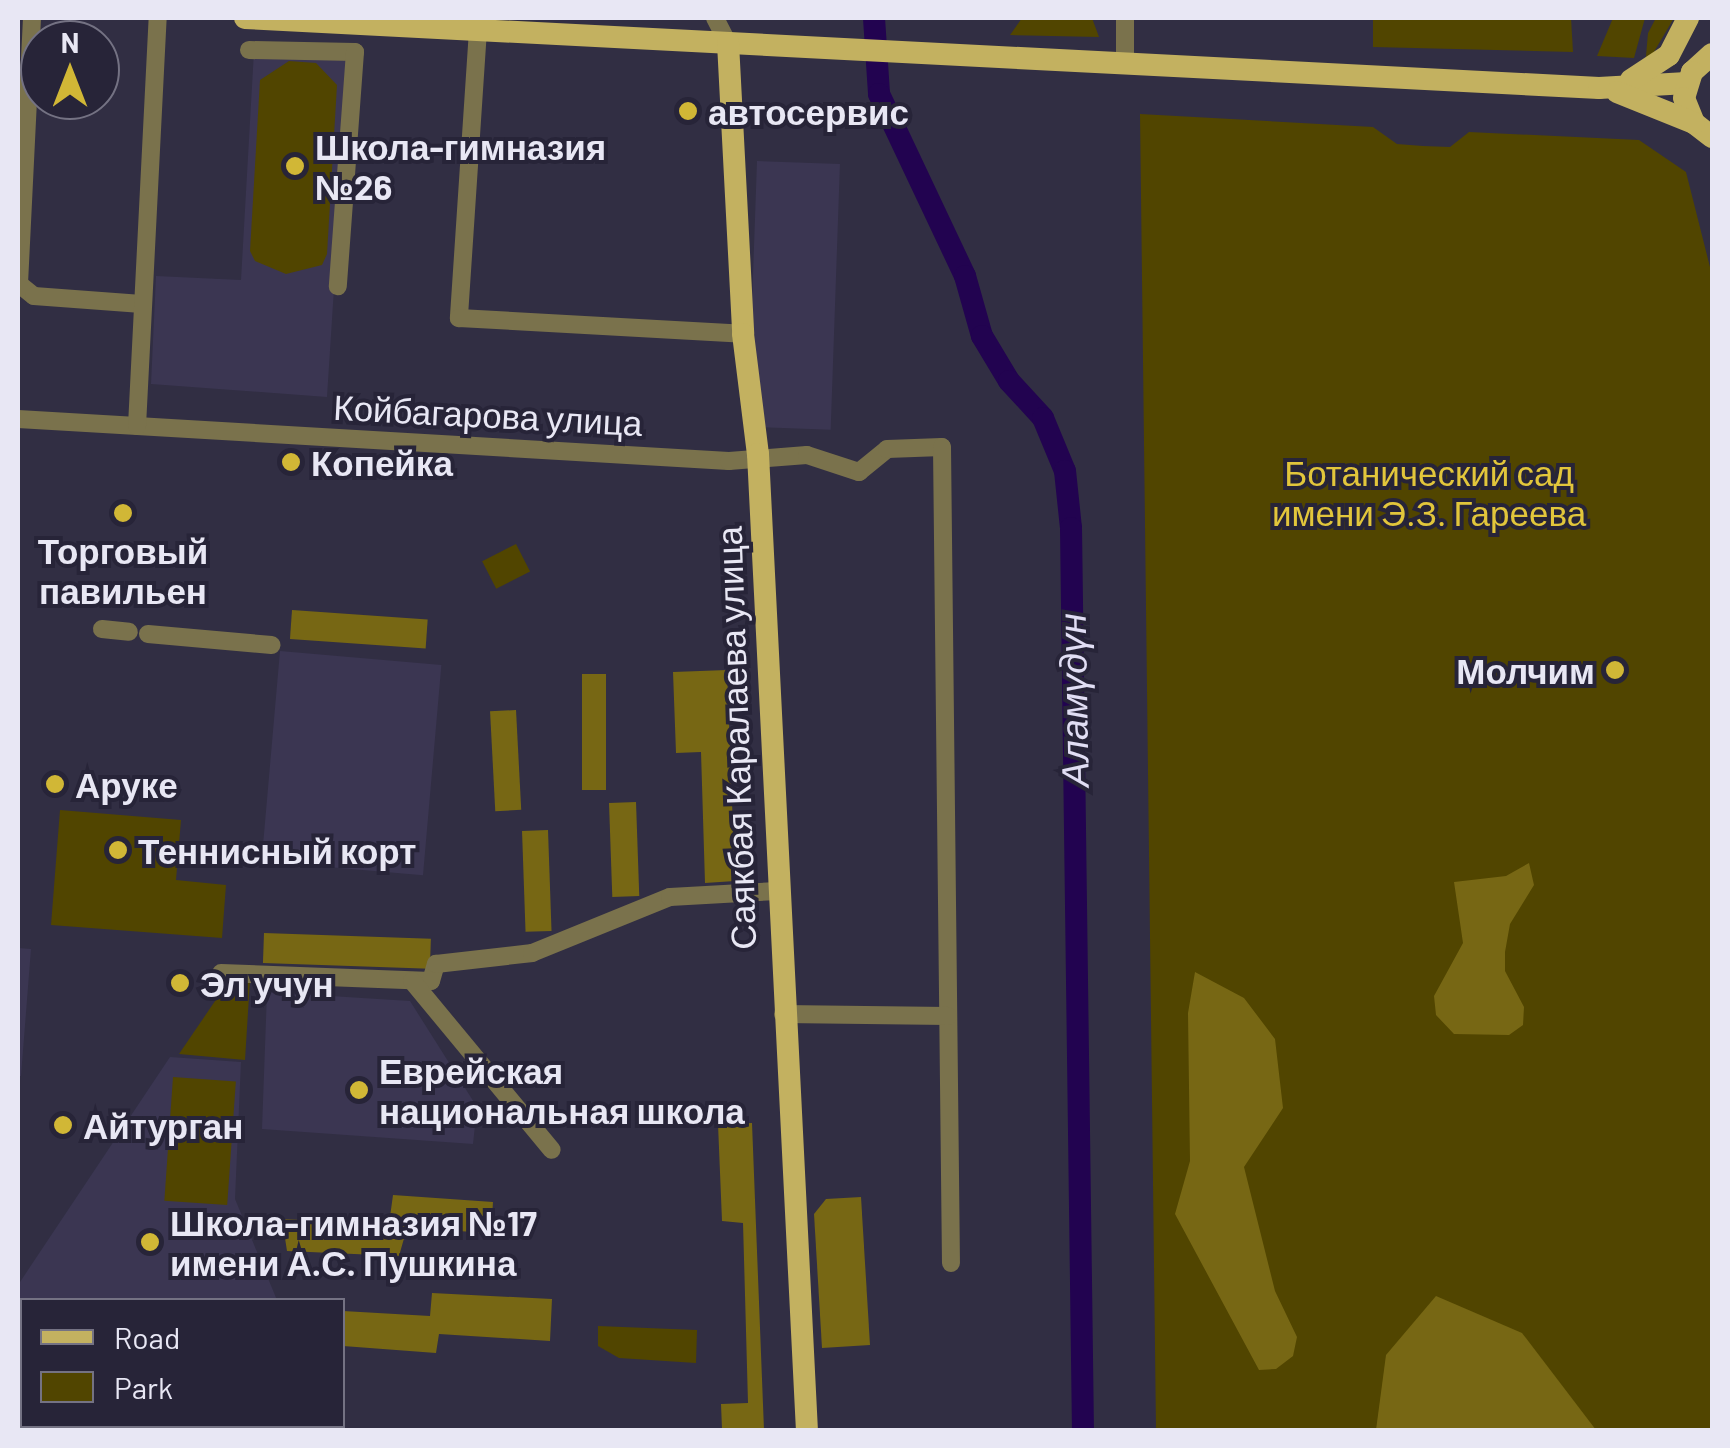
<!DOCTYPE html>
<html>
<head>
<meta charset="utf-8">
<style>
	body { margin:0 }
	#map { position:relative; width:1730px; height:1448px; overflow:hidden; background:#312e43; font-family:Barlow,sans-serif }
	div>[style] { position:absolute }
	.built>* { inset:0; background:#3b3652; transform-origin:0 0 }
	.green>* { inset:0; background:#514500; transform-origin:0 0 }
	.forest>* { inset:0; background:#776714; transform-origin:0 0 }
	.river>* { height:22px; margin:-11px; padding:0 11px; transform-origin:11px; border-radius:11px; background:#220350 }
	.minor>* { height:18px; margin:-9px; padding:0 9px; transform-origin:9px; border-radius:9px; background:#7a724c }
	.major>* { height:22px; margin:-11px; padding:0 11px; transform-origin:11px; border-radius:11px; background:#c3b160 }
	.dots>* { width:28px; height:28px; translate:-50% -50%; box-sizing:border-box; border:5px solid #272438; border-radius:50% }
	span { translate:-50% -50%; white-space:nowrap; text-align:center; line-height:1.15; -webkit-text-stroke:8px #272438; paint-order:stroke }
	.poi-label { font-size:35px; color:#e8e7f4; font-weight:700 }
	.left { translate:0 -50%; text-align:left }
	.right { translate:-100% -50%; text-align:right }
	.street-label { font-size:35px; color:#e8e7f4 }
	.park-label { font-size:35px; color:#e2c63b }
	.water-label { font-size:38px; color:#e1def4; font-style:italic }
	.frame { position:absolute; inset:0; border:20px solid #e8e7f4; pointer-events:none }
	.legend { position:absolute; left:20px; top:1298px; width:325px; height:130px; box-sizing:border-box; background:#272438; border:2px solid #747283; margin:0; padding:12px 18px; list-style:none; font-size:30px; color:#e8e7f4 }
	.legend li { display:flex; align-items:center; gap:20px; height:50px }
	.legend b { width:50px; border:2px solid #747283 }
	.north { position:absolute; left:20px; top:20px; width:100px; height:100px; box-sizing:border-box; background:#272438; border:2px solid #747283; border-radius:50%; rotate:0deg; font-size:28px; font-weight:700; line-height:40px; text-align:center; color:#e8e7f4 }
	.north::after { content:''; display:block; margin:auto; width:35px; height:45px; background:#d1b736; clip-path:polygon(50% 0,100% 100%,50% 72%,0 100%) }
</style>
</head>
<body>
<div id="map">
	<div class="built">
		<i style="clip-path:polygon(254px 51px,349px 56px,327px 397px,151px 384px,156px 276px,241px 280px)"></i>
		<i style="left:757px;top:161px;width:83px;height:266px;rotate:2deg"></i>
		<i style="left:280px;top:651px;width:162px;height:211px;rotate:5deg"></i>
		<i style="clip-path:polygon(18px 948px,31px 949px,21px 1076px,18px 1076px)"></i>
		<i style="clip-path:polygon(267px 992px,410px 1001px,477px 1107px,473px 1144px,262px 1129px)"></i>
		<i style="clip-path:polygon(170px 1057px,241px 1062px,235px 1199px,277px 1300px,22px 1300px,18px 1383px,18px 1285px)"></i>
	</div>
	<div class="green">
		<i style="clip-path:polygon(1022px 18px,1092px 18px,1099px 37px,1010px 35px)"></i>
		<i style="clip-path:polygon(1373px 18px,1571px 18px,1573px 52px,1373px 47px)"></i>
		<i style="clip-path:polygon(1613px 18px,1645px 18px,1634px 58px,1597px 56px)"></i>
		<i style="clip-path:polygon(1656px 18px,1674px 18px,1645px 67px,1648px 33px)"></i>
		<i style="clip-path:polygon(289px 61px,316px 63px,337px 85px,327px 254px,322px 265px,286px 274px,255px 261px,250px 251px,260px 80px)"></i>
		<i style="clip-path:polygon(1140px 114px,1373px 127px,1397px 144px,1423px 146px,1450px 147px,1469px 132px,1639px 140px,1686px 172px,1712px 275px,1712px 1430px,1156px 1430px)"></i>
		<i style="left:516px;top:544px;width:31px;height:38px;rotate:63deg"></i>
		<i style="clip-path:polygon(60px 810px,181px 820px,176px 880px,226px 885px,222px 938px,51px 925px)"></i>
		<i style="clip-path:polygon(230px 979px,250px 980px,245px 1060px,179px 1054px)"></i>
		<i style="left:173px;top:1077px;width:63px;height:124px;rotate:4deg"></i>
		<i style="clip-path:polygon(598px 1326px,697px 1330px,696px 1363px,619px 1358px,598px 1346px)"></i>
	</div>
	<div class="forest">
		<i style="left:292px;top:610px;width:136px;height:29px;rotate:4deg"></i>
		<i style="clip-path:polygon(727px 670px,735px 881px,705px 883px,701px 752px,676px 753px,673px 672px)"></i>
		<i style="left:582px;top:674px;width:24px;height:116px"></i>
		<i style="left:516px;top:710px;width:100px;height:26px;rotate:87deg"></i>
		<i style="left:636px;top:802px;width:94px;height:27px;rotate:88deg"></i>
		<i style="left:548px;top:830px;width:101px;height:26px;rotate:88deg"></i>
		<i style="clip-path:polygon(1529px 863px,1534px 885px,1510px 924px,1505px 952px,1505px 971px,1524px 1007px,1523px 1025px,1509px 1035px,1454px 1034px,1436px 1015px,1434px 996px,1463px 943px,1454px 882px,1506px 876px)"></i>
		<i style="left:264px;top:933px;width:167px;height:30px;rotate:2deg"></i>
		<i style="clip-path:polygon(1195px 972px,1244px 998px,1275px 1039px,1283px 1108px,1244px 1167px,1275px 1291px,1297px 1337px,1293px 1356px,1276px 1369px,1259px 1370px,1175px 1214px,1190px 1161px,1188px 1013px)"></i>
		<i style="clip-path:polygon(752px 1123px,764px 1430px,740px 1430px,722px 1429px,721px 1404px,748px 1403px,743px 1223px,722px 1221px,718px 1124px)"></i>
		<i style="clip-path:polygon(393px 1195px,493px 1202px,491px 1233px,407px 1228px,399px 1256px,287px 1251px,282px 1219px,389px 1224px)"></i>
		<i style="clip-path:polygon(861px 1197px,870px 1345px,822px 1348px,814px 1214px,826px 1199px)"></i>
		<i style="clip-path:polygon(432px 1293px,552px 1299px,550px 1341px,439px 1334px,436px 1353px,343px 1346px,343px 1311px,430px 1316px)"></i>
		<i style="clip-path:polygon(1436px 1296px,1522px 1333px,1596px 1430px,1376px 1430px,1386px 1355px)"></i>
	</div>
	<div class="river">
		<i style="left:874px;top:18px;width:76px;rotate:86.2deg"></i>
		<i style="left:879px;top:94px;width:201px;rotate:64.7deg"></i>
		<i style="left:965px;top:276px;width:62px;rotate:74.2deg"></i>
		<i style="left:982px;top:336px;width:52px;rotate:59deg"></i>
		<i style="left:1009px;top:381px;width:50px;rotate:47.4deg"></i>
		<i style="left:1043px;top:418px;width:57px;rotate:67.5deg"></i>
		<i style="left:1065px;top:471px;width:57px;rotate:84deg"></i>
		<i style="left:1071px;top:528px;width:902px;rotate:89.24deg"></i>
	</div>
	<div class="minor">
		<i style="left:32px;top:18px;width:266px;rotate:92.8deg"></i>
		<i style="left:19px;top:284px;width:19px;rotate:39deg"></i>
		<i style="left:34px;top:296px;width:108px;rotate:4.2deg"></i>
		<i style="left:715px;top:18px;width:28px;rotate:63deg"></i>
		<i style="left:1125px;top:18px;width:45px;rotate:90deg"></i>
		<i style="left:478px;top:30px;width:289px;rotate:93.8deg"></i>
		<i style="left:459px;top:318px;width:284px;rotate:3.2deg"></i>
		<i style="left:249px;top:50px;width:106px;rotate:1.1deg"></i>
		<i style="left:355px;top:52px;width:235px;rotate:94.2deg"></i>
		<i style="left:18px;top:419px;width:712px;rotate:3.38deg"></i>
		<i style="left:729px;top:461px;width:78px;rotate:-4.4deg"></i>
		<i style="left:807px;top:455px;width:55px;rotate:18.1deg"></i>
		<i style="left:859px;top:472px;width:36px;rotate:-39deg"></i>
		<i style="left:887px;top:449px;width:55px;rotate:-2.1deg"></i>
		<i style="left:942px;top:447px;width:816px;rotate:89.37deg"></i>
		<i style="left:137px;top:426px;width:409px;rotate:-87.1deg"></i>
		<i style="left:102px;top:629px;width:27px;rotate:6deg"></i>
		<i style="left:148px;top:634px;width:124px;rotate:5.1deg"></i>
		<i style="left:221px;top:973px;width:210px;rotate:2.2deg"></i>
		<i style="left:431px;top:981px;width:18px;rotate:-74deg"></i>
		<i style="left:436px;top:964px;width:97px;rotate:-6.5deg"></i>
		<i style="left:532px;top:953px;width:149px;rotate:-22.1deg"></i>
		<i style="left:670px;top:897px;width:107px;rotate:-3.2deg"></i>
		<i style="left:412px;top:981px;width:219px;rotate:50.4deg"></i>
		<i style="left:783px;top:1014px;width:165px;rotate:0.7deg"></i>
	</div>
	<div class="major">
		<i style="left:245px;top:18px;width:1356px;rotate:2.96deg"></i>
		<i style="left:1599px;top:88px;width:88px;rotate:-3.3deg"></i>
		<i style="left:728px;top:43px;width:291px;rotate:87deg"></i>
		<i style="left:743px;top:334px;width:121px;rotate:82.9deg"></i>
		<i style="left:758px;top:454px;width:977px;rotate:87.13deg"></i>
		<i style="left:1712px;top:54px;width:27px;rotate:138deg"></i>
		<i style="left:1692px;top:72px;width:27px;rotate:107deg"></i>
		<i style="left:1684px;top:98px;width:27px;rotate:68deg"></i>
		<i style="left:1694px;top:123px;width:23px;rotate:38deg"></i>
		<i style="left:1631px;top:80px;width:45px;rotate:-33.3deg"></i>
		<i style="left:1669px;top:55px;width:42px;rotate:-62.8deg"></i>
		<i style="left:1617px;top:92px;width:83px;rotate:21.9deg"></i>
		<i style="left:18px;top:1424px;width:4px"></i>
		<i style="left:44px;top:1426px;width:78px;rotate:2.9deg"></i>
	</div>
	<div class="dots">
		<i style="left:688px;top:111px;background:#d1b736"></i>
		<i style="left:295px;top:166px;background:#d1b736"></i>
		<i style="left:291px;top:462px;background:#d1b736"></i>
		<i style="left:123px;top:513px;background:#d1b736"></i>
		<i style="left:1615px;top:670px;background:#d1b736"></i>
		<i style="left:55px;top:784px;background:#d1b736"></i>
		<i style="left:118px;top:850px;background:#d1b736"></i>
		<i style="left:180px;top:983px;background:#d1b736"></i>
		<i style="left:359px;top:1090px;background:#d1b736"></i>
		<i style="left:63px;top:1125px;background:#d1b736"></i>
		<i style="left:150px;top:1242px;background:#d1b736"></i>
	</div>
	<div class="poi-label">
		<span class="left" style="left:708px;top:111px">автосервис</span>
		<span class="left" style="left:315px;top:166px">Школа-гимназия<br>№26</span>
		<span class="left" style="left:311px;top:462px">Копейка</span>
		<span style="left:123px;top:570px">Торговый<br>павильен</span>
		<span class="right" style="left:1595px;top:670px">Молчим</span>
		<span class="left" style="left:75px;top:784px">Аруке</span>
		<span class="left" style="left:138px;top:850px">Теннисный корт</span>
		<span class="left" style="left:200px;top:983px">Эл учун</span>
		<span class="left" style="left:379px;top:1090px">Еврейская<br>национальная школа</span>
		<span class="left" style="left:83px;top:1125px">Айтурган</span>
		<span class="left" style="left:170px;top:1242px">Школа-гимназия №17<br>имени А.С. Пушкина</span>
	</div>
	<div class="street-label">
		<span style="left:488px;top:414px;rotate:3deg">Койбагарова улица</span>
		<span style="left:735px;top:738px;rotate:-92deg">Саякбая Каралаева улица</span>
	</div>
	<div class="park-label">
		<span style="left:1429px;top:492px">Ботанический сад<br>имени Э.З. Гареева</span>
	</div>
	<div class="water-label">
		<span style="left:1073px;top:700px;rotate:-91deg">Аламүдүн</span>
	</div>
	<div class="frame"></div>
	<ul class="legend">
	<li><b style="height:12px;background:#c3b160"></b>Road</li>
	<li><b style="height:28px;background:#514500"></b>Park</li>
	</ul>
	<div class="north">N</div>
</div>
</body>
</html>
